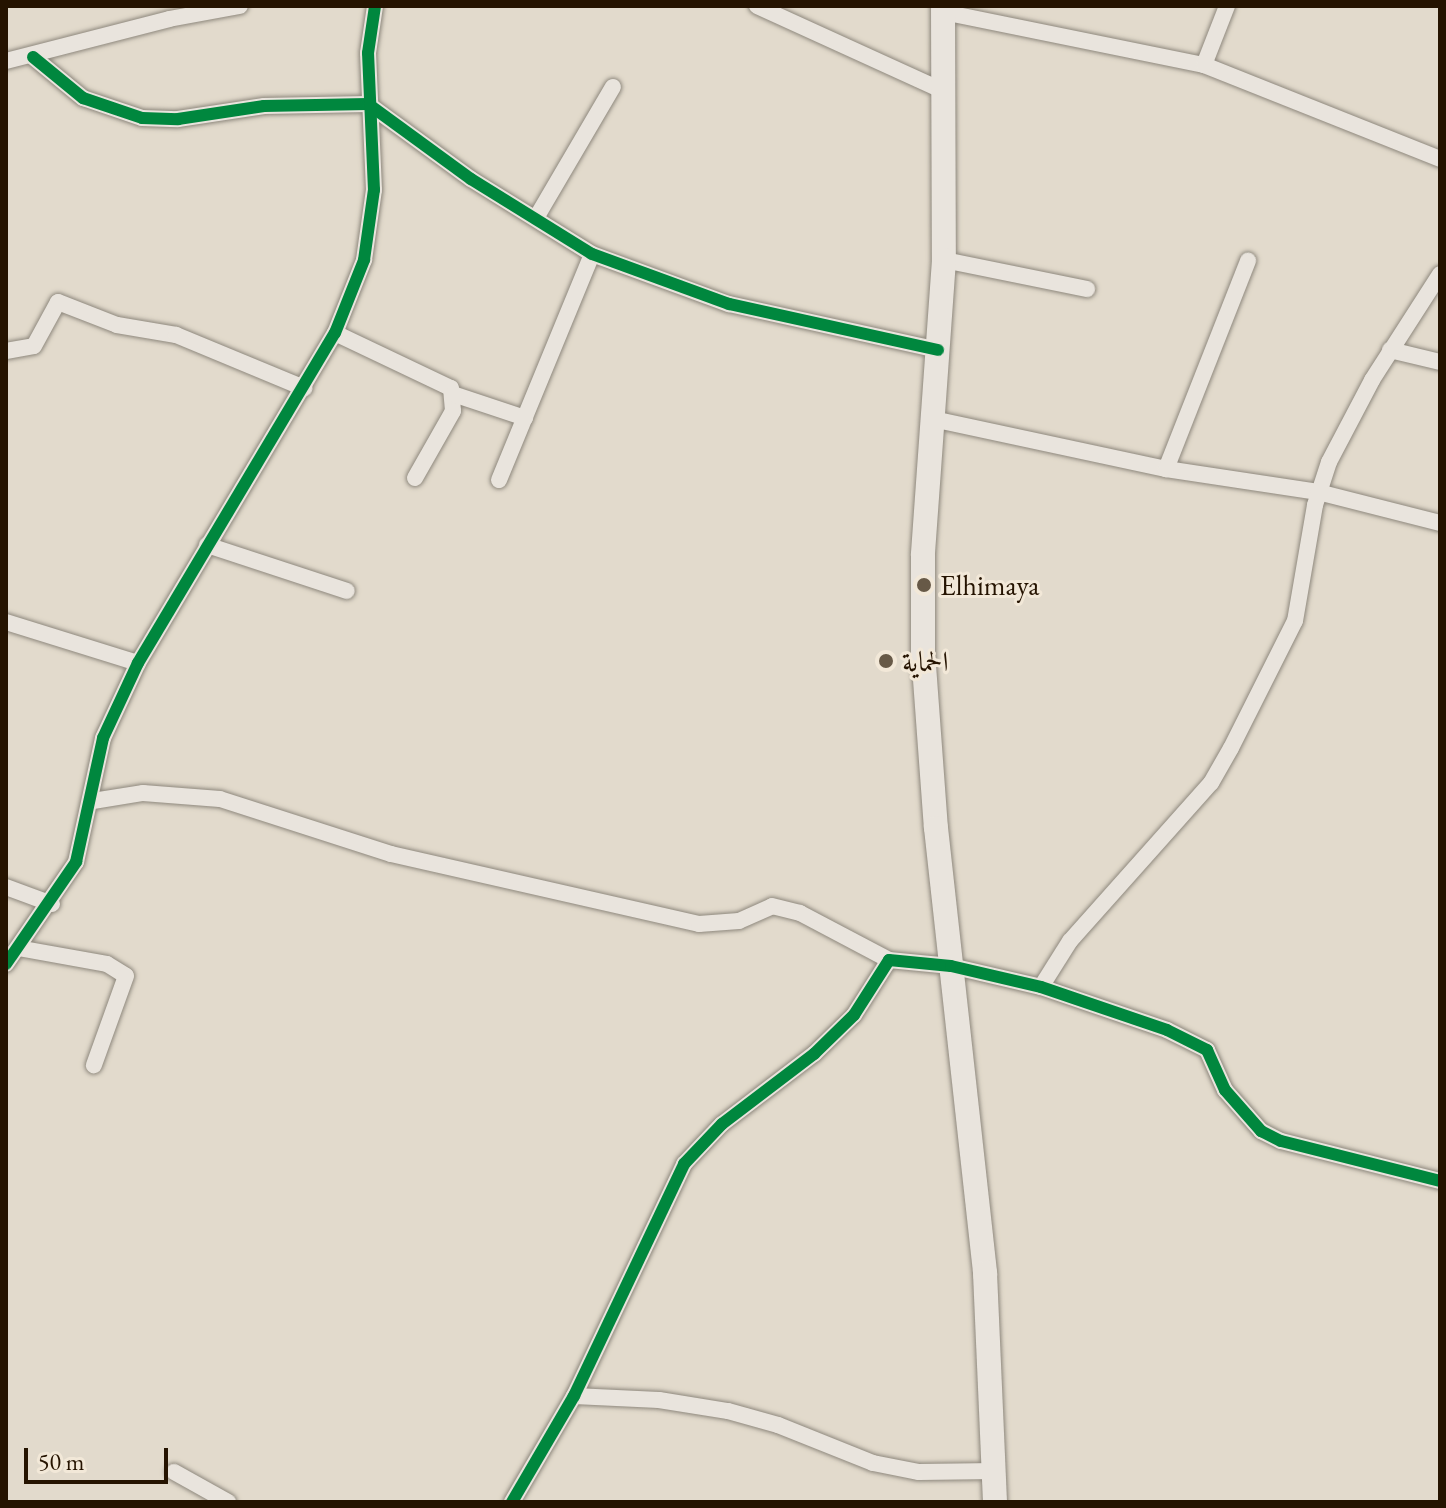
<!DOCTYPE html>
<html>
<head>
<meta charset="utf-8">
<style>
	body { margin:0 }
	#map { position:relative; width:1446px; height:1508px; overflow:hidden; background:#e2dacc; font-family:"EB Garamond",Amiri,serif }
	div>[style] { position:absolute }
	.roads { filter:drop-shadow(0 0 2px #8e887d) drop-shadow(0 0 2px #8e887d) }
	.minor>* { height:16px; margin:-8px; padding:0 8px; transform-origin:8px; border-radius:8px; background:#e9e4dd }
	.secondary>* { height:24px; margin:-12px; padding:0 12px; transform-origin:12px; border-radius:12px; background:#e9e4dd }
	.cycleway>* { height:12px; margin:-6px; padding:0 6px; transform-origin:6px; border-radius:6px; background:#00873e }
	.dots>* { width:22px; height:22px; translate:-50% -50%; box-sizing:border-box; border:4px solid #f2e8d8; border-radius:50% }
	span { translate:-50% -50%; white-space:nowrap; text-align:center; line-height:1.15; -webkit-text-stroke:6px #f2e8d8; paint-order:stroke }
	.poi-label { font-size:28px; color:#251300 }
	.left { translate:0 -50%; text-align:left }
	.frame { position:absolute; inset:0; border:8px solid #251300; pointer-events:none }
	.scale { position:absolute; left:24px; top:1448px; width:144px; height:36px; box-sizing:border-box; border:4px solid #251300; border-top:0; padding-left:10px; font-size:24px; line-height:28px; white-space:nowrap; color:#251300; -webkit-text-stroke:6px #f2e8d8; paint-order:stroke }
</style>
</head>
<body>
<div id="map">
	<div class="roads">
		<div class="minor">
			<i style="left:757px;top:6px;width:208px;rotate:24.5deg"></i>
			<i style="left:943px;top:12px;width:266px;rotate:11.5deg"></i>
			<i style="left:1204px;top:65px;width:254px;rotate:21.7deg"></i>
			<i style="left:33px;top:57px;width:65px;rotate:39.4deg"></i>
			<i style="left:83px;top:98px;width:62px;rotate:18.7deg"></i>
			<i style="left:142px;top:118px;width:36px;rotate:2deg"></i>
			<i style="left:178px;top:119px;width:87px;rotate:-8.6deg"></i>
			<i style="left:264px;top:106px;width:104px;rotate:-1.1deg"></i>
			<i style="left:368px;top:104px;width:127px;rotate:36.1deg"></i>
			<i style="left:471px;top:179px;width:142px;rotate:31.8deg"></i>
			<i style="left:592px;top:254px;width:146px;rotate:20.1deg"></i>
			<i style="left:729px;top:304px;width:214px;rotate:12.4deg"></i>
			<i style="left:6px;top:61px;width:168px;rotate:-14.4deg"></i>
			<i style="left:169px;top:19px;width:72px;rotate:-10.4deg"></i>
			<i style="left:1204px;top:65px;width:63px;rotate:-68.7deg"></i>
			<i style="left:536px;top:218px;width:152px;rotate:-59.6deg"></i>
			<i style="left:944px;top:260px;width:146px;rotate:11.5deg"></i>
			<i style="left:335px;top:333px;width:128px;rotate:25.4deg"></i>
			<i style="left:451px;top:388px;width:23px;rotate:85deg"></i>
			<i style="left:453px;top:411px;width:77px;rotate:119.6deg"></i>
			<i style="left:1390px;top:350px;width:51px;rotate:13.5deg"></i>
			<i style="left:6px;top:351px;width:28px;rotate:-10deg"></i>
			<i style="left:34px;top:346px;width:50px;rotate:-61.4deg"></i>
			<i style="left:58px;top:302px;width:63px;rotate:21.3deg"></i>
			<i style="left:117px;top:325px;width:60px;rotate:9.6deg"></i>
			<i style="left:176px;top:335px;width:139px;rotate:22.5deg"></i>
			<i style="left:453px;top:394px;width:76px;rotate:18.4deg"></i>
			<i style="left:933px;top:419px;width:238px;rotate:12.1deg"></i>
			<i style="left:1166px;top:469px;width:154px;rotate:8.6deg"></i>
			<i style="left:1318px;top:492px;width:126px;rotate:14.3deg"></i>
			<i style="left:1166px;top:469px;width:224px;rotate:-68.5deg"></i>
			<i style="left:499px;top:480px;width:244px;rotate:-67.6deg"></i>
			<i style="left:207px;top:545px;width:147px;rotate:18.2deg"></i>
			<i style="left:6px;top:622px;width:138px;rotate:17.3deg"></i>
			<i style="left:93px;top:801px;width:51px;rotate:-9.1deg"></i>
			<i style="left:143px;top:793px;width:77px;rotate:4.5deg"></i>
			<i style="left:220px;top:799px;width:180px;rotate:17.8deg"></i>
			<i style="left:391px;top:854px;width:316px;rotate:12.8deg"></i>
			<i style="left:699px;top:924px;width:40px;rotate:-4.3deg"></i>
			<i style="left:739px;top:921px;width:36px;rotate:-24deg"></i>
			<i style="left:772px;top:906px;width:29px;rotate:14deg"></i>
			<i style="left:800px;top:913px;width:101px;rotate:27.8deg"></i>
			<i style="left:6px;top:887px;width:49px;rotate:20.3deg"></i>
			<i style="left:18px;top:948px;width:90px;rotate:10.2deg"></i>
			<i style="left:107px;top:964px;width:22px;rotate:32deg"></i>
			<i style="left:126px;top:976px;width:95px;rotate:109.8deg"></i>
			<i style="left:6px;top:964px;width:124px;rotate:-55.5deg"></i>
			<i style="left:76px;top:862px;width:127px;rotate:-77.7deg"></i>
			<i style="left:103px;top:738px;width:83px;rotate:-65deg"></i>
			<i style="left:138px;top:663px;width:384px;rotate:-59.2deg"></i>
			<i style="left:335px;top:333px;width:79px;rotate:-68.3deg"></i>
			<i style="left:364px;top:260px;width:71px;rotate:-81.9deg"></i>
			<i style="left:374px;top:190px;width:137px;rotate:-92.5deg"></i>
			<i style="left:368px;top:53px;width:48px;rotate:-81.5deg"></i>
			<i style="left:1041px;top:987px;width:54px;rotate:-57.8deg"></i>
			<i style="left:1070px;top:941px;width:212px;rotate:-48.3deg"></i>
			<i style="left:1211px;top:783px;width:40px;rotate:-60.3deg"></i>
			<i style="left:1231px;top:748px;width:142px;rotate:-63.3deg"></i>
			<i style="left:1295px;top:621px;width:118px;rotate:-80.2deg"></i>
			<i style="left:1315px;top:505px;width:45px;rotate:-72deg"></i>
			<i style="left:1329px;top:462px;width:93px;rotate:-62.3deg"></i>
			<i style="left:1372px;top:380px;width:126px;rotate:-57.3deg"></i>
			<i style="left:574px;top:1396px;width:85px;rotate:2.7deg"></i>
			<i style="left:659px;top:1400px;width:70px;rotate:9.1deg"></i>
			<i style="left:728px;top:1411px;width:52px;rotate:15.6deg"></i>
			<i style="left:778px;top:1425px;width:102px;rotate:21.8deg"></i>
			<i style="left:873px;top:1463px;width:47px;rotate:11.1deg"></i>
			<i style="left:919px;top:1472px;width:77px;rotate:-0.7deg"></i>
			<i style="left:174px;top:1472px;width:62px;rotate:29.1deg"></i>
			<i style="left:512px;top:1502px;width:123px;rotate:-59.7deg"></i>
			<i style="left:574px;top:1396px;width:257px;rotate:-64.6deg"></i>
			<i style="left:684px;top:1164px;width:55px;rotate:-46.5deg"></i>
			<i style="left:722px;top:1124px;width:116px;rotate:-37.3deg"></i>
			<i style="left:814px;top:1054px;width:56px;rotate:-44.3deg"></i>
			<i style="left:854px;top:1015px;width:65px;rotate:-57.5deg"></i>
			<i style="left:889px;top:960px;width:62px;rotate:5.5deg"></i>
			<i style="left:951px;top:966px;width:92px;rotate:13.1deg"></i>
			<i style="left:1041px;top:987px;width:133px;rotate:18.8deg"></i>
			<i style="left:1167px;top:1030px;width:45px;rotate:26.6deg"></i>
			<i style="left:1207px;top:1050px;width:44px;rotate:65.8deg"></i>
			<i style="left:1225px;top:1090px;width:55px;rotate:48.7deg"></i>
			<i style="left:1261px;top:1131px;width:22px;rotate:27deg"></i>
			<i style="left:1281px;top:1141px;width:164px;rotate:14.1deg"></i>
		</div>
		<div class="secondary">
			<i style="left:943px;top:6px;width:254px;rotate:89.8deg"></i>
			<i style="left:944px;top:260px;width:296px;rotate:94.1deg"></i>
			<i style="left:923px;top:555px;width:97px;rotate:90deg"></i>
			<i style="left:923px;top:652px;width:176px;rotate:85.8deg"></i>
			<i style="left:936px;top:828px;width:448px;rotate:83.7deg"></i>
			<i style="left:985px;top:1273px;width:229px;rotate:87.5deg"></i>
		</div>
	</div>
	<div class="cycleway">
		<i style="left:33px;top:57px;width:65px;rotate:39.4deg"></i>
		<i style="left:83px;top:98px;width:62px;rotate:18.7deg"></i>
		<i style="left:142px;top:118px;width:36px;rotate:2deg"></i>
		<i style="left:178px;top:119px;width:87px;rotate:-8.6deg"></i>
		<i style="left:264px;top:106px;width:104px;rotate:-1.1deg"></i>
		<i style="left:368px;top:104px;width:127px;rotate:36.1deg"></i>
		<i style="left:471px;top:179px;width:142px;rotate:31.8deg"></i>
		<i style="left:592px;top:254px;width:146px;rotate:20.1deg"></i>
		<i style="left:729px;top:304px;width:214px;rotate:12.4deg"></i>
		<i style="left:6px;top:964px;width:124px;rotate:-55.5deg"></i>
		<i style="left:76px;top:862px;width:127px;rotate:-77.7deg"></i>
		<i style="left:103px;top:738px;width:83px;rotate:-65deg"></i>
		<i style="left:138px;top:663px;width:384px;rotate:-59.2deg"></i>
		<i style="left:335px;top:333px;width:79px;rotate:-68.3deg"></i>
		<i style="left:364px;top:260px;width:71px;rotate:-81.9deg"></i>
		<i style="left:374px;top:190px;width:137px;rotate:-92.5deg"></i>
		<i style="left:368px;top:53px;width:48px;rotate:-81.5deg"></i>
		<i style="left:512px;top:1502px;width:123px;rotate:-59.7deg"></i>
		<i style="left:574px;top:1396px;width:257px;rotate:-64.6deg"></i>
		<i style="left:684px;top:1164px;width:55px;rotate:-46.5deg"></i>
		<i style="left:722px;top:1124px;width:116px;rotate:-37.3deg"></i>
		<i style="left:814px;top:1054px;width:56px;rotate:-44.3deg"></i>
		<i style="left:854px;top:1015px;width:65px;rotate:-57.5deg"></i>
		<i style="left:889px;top:960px;width:62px;rotate:5.5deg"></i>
		<i style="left:951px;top:966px;width:92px;rotate:13.1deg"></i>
		<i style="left:1041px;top:987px;width:133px;rotate:18.8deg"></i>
		<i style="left:1167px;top:1030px;width:45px;rotate:26.6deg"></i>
		<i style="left:1207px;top:1050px;width:44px;rotate:65.8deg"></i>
		<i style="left:1225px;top:1090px;width:55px;rotate:48.7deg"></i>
		<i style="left:1261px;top:1131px;width:22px;rotate:27deg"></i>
		<i style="left:1281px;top:1141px;width:164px;rotate:14.1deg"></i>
	</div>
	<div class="dots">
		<i style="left:924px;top:585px;background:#675947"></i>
		<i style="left:886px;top:661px;background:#675947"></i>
	</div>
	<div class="poi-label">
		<span class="left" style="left:940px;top:585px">Elhimaya</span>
		<span class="left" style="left:902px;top:661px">الحماية</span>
	</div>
	<div class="frame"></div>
	<div class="scale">50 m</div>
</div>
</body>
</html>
